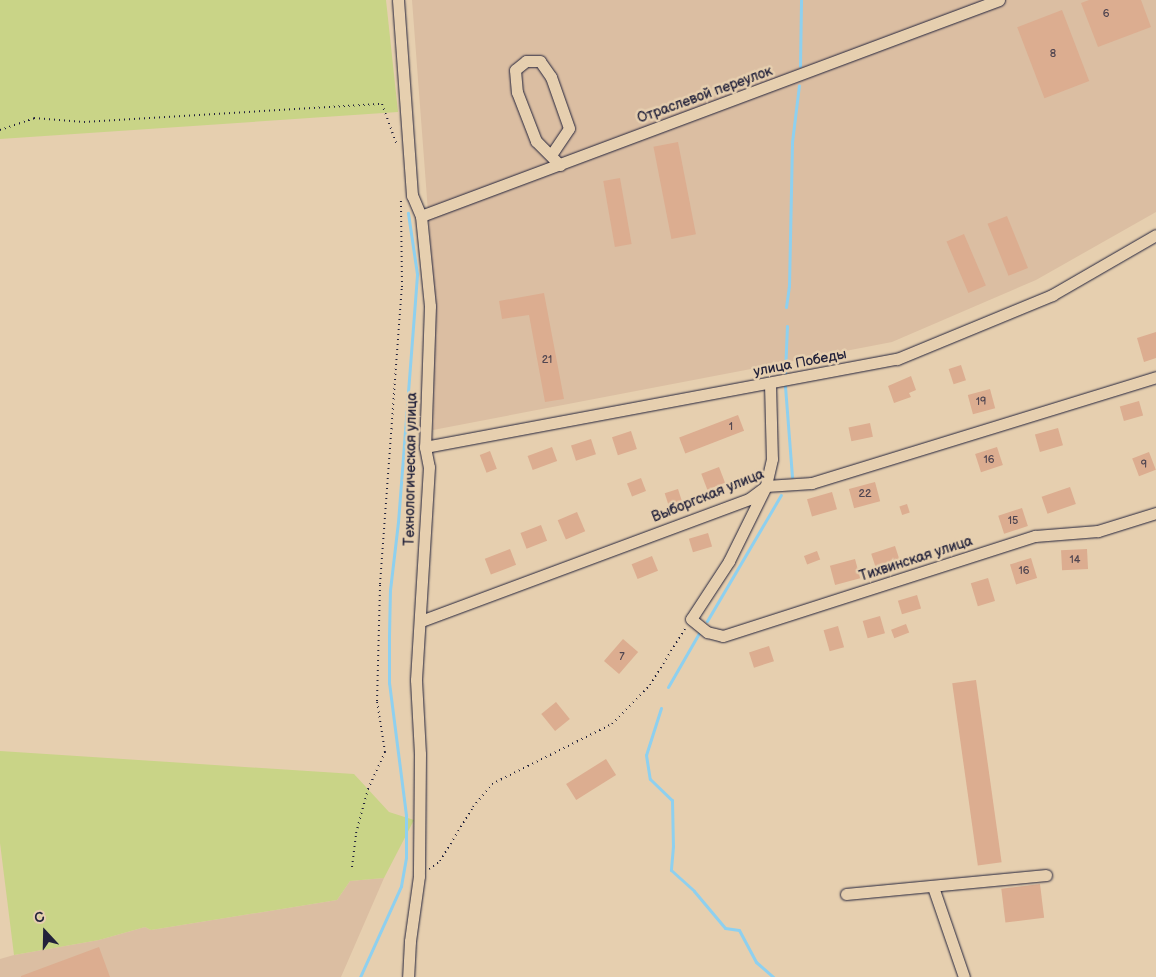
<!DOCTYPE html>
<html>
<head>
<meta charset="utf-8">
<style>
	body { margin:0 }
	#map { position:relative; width:1156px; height:977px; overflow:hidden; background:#e6cfaf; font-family:"Balsamiq Sans",sans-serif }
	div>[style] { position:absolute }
	.built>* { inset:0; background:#dbbea2 }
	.green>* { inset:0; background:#c9d487 }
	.stream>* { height:3px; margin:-1.5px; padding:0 1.5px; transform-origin:1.5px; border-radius:1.5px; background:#8ed0ef }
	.building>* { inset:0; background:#dcad90; transform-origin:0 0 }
	.path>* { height:2px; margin-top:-1px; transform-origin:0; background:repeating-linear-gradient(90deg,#22223b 0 1px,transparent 0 5px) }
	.roads { filter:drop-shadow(0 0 1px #22223b) drop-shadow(0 0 1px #22223b) }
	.minor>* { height:11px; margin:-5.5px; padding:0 5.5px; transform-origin:5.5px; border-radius:5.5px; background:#e6cfaf }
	span { translate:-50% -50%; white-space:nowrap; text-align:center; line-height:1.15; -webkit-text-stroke:5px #e6cfaf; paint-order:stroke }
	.number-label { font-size:11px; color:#504550 }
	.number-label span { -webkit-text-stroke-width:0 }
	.street-label { font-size:14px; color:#22223b }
	.north { position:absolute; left:20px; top:907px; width:50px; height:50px; -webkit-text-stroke:4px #e6cfaf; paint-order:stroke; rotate:339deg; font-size:14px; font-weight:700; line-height:20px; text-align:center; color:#22223b }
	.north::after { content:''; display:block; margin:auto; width:18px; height:22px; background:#22223b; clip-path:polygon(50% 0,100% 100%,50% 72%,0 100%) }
</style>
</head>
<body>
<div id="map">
	<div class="built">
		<i style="clip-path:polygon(412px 0,1156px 0,1156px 212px,1036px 280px,892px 342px,433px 430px,435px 304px)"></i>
		<i style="clip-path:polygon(384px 878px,341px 977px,0 977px,0 959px,14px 955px,99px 940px,145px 927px,151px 930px,337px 900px,350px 881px)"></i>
	</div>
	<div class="green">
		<i style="clip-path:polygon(0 0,386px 0,398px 112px,0 139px)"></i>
		<i style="clip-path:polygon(0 751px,354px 774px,389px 812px,414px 820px,384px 878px,350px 881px,337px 900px,151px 930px,145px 927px,99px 940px,14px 955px,0 843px)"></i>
	</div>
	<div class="stream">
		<i style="left:800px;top:66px;width:66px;rotate:-89.1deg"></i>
		<i style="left:786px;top:307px;width:21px;rotate:-82deg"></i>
		<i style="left:789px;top:286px;width:144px;rotate:-88.8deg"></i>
		<i style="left:792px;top:142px;width:57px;rotate:-83deg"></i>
		<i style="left:785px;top:373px;width:47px;rotate:-87.6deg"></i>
		<i style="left:785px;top:386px;width:91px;rotate:85.6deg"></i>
		<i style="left:707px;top:621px;width:146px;rotate:-59.6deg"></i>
		<i style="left:668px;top:687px;width:62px;rotate:-60.1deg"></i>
		<i style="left:661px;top:708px;width:49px;rotate:107.7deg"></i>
		<i style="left:646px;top:755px;width:24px;rotate:81deg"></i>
		<i style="left:650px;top:779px;width:30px;rotate:44deg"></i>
		<i style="left:672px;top:800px;width:46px;rotate:88.8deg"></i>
		<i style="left:673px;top:846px;width:24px;rotate:95deg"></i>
		<i style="left:671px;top:870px;width:31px;rotate:42deg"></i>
		<i style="left:694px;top:891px;width:48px;rotate:50deg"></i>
		<i style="left:725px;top:928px;width:14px;rotate:8deg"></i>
		<i style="left:739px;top:930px;width:36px;rotate:62deg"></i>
		<i style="left:756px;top:962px;width:23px;rotate:41deg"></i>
		<i style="left:360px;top:977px;width:100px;rotate:-65.7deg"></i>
		<i style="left:401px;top:886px;width:29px;rotate:-80deg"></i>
		<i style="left:406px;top:857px;width:42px;rotate:-90deg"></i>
		<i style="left:406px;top:815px;width:133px;rotate:-97.3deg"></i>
		<i style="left:389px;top:683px;width:47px;rotate:-90deg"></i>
		<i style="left:389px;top:636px;width:46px;rotate:-88.8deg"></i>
		<i style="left:390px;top:590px;width:68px;rotate:-83.3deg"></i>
		<i style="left:398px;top:522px;width:249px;rotate:-85.6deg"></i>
		<i style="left:417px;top:274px;width:62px;rotate:-98.4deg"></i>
	</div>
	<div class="building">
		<i style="clip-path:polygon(1089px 0,1141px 0,1151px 27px,1098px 47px,1081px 3px)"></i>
		<i style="left:1062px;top:10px;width:76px;height:48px;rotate:69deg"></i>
		<i style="left:678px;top:142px;width:94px;height:25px;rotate:79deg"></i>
		<i style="left:620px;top:178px;width:67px;height:17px;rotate:80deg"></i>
		<i style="left:1007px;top:216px;width:56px;height:21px;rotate:68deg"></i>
		<i style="left:964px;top:234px;width:56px;height:19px;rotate:67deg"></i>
		<i style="clip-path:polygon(544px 293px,564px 399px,545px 402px,529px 315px,502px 319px,499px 301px)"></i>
		<i style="clip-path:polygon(1156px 332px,1156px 358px,1144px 362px,1137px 338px)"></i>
		<i style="left:961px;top:365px;width:16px;height:13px;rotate:72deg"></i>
		<i style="clip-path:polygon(911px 376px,916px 390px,909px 393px,911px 397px,894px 403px,888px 386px)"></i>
		<i style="left:990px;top:389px;width:20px;height:23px;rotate:75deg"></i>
		<i style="left:1139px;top:401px;width:15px;height:20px;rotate:74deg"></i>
		<i style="left:738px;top:415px;width:17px;height:63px;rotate:69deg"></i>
		<i style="left:870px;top:423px;width:14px;height:22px;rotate:78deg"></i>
		<i style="left:1058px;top:428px;width:18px;height:24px;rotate:74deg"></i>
		<i style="left:631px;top:431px;width:19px;height:20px;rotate:72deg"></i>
		<i style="left:591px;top:439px;width:16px;height:21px;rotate:72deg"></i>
		<i style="left:552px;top:447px;width:15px;height:26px;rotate:70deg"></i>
		<i style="left:997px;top:447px;width:19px;height:23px;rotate:72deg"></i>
		<i style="left:490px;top:451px;width:19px;height:11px;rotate:69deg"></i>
		<i style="left:1149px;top:452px;width:19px;height:18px;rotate:69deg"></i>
		<i style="left:719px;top:467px;width:17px;height:19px;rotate:69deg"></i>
		<i style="left:641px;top:478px;width:14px;height:15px;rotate:69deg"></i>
		<i style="left:875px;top:482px;width:20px;height:27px;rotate:75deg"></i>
		<i style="left:1070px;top:487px;width:18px;height:30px;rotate:71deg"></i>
		<i style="left:678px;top:489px;width:16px;height:14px;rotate:72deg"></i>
		<i style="left:832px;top:492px;width:18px;height:26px;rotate:74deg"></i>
		<i style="left:907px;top:504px;width:9px;height:8px;rotate:72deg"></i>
		<i style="left:1022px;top:508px;width:19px;height:25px;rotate:72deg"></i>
		<i style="left:577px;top:512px;width:21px;height:21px;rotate:67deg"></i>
		<i style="left:541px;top:525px;width:17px;height:22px;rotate:69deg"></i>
		<i style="left:708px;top:533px;width:14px;height:20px;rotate:73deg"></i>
		<i style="left:895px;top:546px;width:19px;height:25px;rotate:72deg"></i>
		<i style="left:510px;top:549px;width:17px;height:27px;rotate:69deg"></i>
		<i style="left:1087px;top:549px;width:20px;height:26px;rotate:87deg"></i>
		<i style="left:817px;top:551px;width:9px;height:14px;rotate:69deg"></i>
		<i style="left:652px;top:556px;width:16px;height:22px;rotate:68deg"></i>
		<i style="left:1031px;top:558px;width:21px;height:22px;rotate:73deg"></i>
		<i style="left:855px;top:559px;width:20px;height:26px;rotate:75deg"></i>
		<i style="left:988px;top:578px;width:24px;height:18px;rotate:73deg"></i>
		<i style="left:917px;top:595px;width:14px;height:20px;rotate:73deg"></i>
		<i style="left:880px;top:616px;width:18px;height:18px;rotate:74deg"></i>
		<i style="left:906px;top:624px;width:9px;height:16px;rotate:69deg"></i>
		<i style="left:838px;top:626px;width:22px;height:15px;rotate:74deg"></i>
		<i style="left:623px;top:639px;width:20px;height:29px;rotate:41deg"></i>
		<i style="left:769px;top:646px;width:16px;height:21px;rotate:72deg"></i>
		<i style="left:976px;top:680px;width:184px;height:24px;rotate:82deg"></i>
		<i style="left:556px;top:702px;width:22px;height:19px;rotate:51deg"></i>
		<i style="left:606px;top:759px;width:19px;height:47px;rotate:58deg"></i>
		<i style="left:1040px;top:884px;width:34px;height:39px;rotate:83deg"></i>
		<i style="clip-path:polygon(99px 947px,110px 977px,21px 977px,21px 976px)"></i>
	</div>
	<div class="path">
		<i style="left:0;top:130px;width:36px;rotate:-19deg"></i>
		<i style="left:34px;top:118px;width:50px;rotate:4.6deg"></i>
		<i style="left:84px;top:122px;width:299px;rotate:-3.5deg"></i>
		<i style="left:382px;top:104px;width:44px;rotate:69.9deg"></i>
		<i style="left:352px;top:867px;width:34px;rotate:-83deg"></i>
		<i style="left:356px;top:833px;width:46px;rotate:-74.7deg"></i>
		<i style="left:368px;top:789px;width:41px;rotate:-65.3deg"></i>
		<i style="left:385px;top:752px;width:52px;rotate:-98.9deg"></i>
		<i style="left:377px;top:701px;width:117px;rotate:-88.5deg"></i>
		<i style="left:380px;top:584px;width:298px;rotate:-85.8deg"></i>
		<i style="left:402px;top:287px;width:88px;rotate:-90.7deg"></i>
		<i style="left:429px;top:869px;width:14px;rotate:-36deg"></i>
		<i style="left:440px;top:861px;width:63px;rotate:-58.6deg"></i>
		<i style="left:473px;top:807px;width:30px;rotate:-50deg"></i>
		<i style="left:492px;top:784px;width:134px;rotate:-26.6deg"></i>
		<i style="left:612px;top:724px;width:54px;rotate:-45.7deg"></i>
		<i style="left:650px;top:685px;width:68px;rotate:-58.2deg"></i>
	</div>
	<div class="roads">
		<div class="minor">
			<i style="left:398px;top:0;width:196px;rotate:85.9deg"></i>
			<i style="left:412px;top:195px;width:23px;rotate:67deg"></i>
			<i style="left:421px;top:216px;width:90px;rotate:84.3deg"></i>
			<i style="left:430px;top:306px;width:141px;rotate:92deg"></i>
			<i style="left:425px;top:447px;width:20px;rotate:79deg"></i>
			<i style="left:429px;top:467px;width:213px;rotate:93.5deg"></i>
			<i style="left:416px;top:680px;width:74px;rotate:86.9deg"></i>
			<i style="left:420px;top:754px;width:122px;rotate:90.5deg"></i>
			<i style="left:419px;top:876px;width:66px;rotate:97.9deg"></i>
			<i style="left:410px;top:941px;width:36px;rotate:93deg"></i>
			<i style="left:551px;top:155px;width:32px;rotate:-56deg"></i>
			<i style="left:569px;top:128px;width:54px;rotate:-109.4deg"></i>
			<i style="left:551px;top:77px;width:19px;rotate:-125deg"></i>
			<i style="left:540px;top:61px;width:14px;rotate:180deg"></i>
			<i style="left:526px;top:61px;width:14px;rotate:141deg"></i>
			<i style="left:515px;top:70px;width:22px;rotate:85deg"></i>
			<i style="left:517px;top:92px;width:53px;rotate:68.8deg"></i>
			<i style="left:536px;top:141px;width:34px;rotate:45deg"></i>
			<i style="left:421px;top:216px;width:617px;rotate:-20.49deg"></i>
			<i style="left:770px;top:384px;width:75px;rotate:88.5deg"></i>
			<i style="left:772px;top:459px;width:28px;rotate:103deg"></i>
			<i style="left:766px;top:486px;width:84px;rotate:116.3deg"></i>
			<i style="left:729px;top:561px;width:69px;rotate:123.2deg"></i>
			<i style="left:691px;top:619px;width:21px;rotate:39deg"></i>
			<i style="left:707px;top:632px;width:16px;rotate:14deg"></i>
			<i style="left:723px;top:636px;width:328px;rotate:-17.8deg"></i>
			<i style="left:1035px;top:536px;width:63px;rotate:-4.5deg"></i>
			<i style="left:1098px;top:531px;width:61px;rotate:-17.2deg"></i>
			<i style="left:425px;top:447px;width:480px;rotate:-10.6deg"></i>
			<i style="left:897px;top:359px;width:168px;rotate:-22.4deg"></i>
			<i style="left:1052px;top:295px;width:120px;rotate:-30deg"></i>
			<i style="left:421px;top:621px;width:350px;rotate:-20.4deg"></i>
			<i style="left:749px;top:499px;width:21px;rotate:-37deg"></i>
			<i style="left:766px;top:486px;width:46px;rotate:-3.7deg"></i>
			<i style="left:812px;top:483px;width:360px;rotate:-17.1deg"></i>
			<i style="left:933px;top:887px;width:95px;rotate:71deg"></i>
			<i style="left:846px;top:894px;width:201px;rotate:-5.4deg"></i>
		</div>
	</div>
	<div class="number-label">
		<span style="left:1106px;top:14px">6</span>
		<span style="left:1053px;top:54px">8</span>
		<span style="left:547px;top:360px">21</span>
		<span style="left:981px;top:402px">19</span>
		<span style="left:731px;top:427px">1</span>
		<span style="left:989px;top:460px">16</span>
		<span style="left:1144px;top:465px">9</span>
		<span style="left:865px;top:494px">22</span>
		<span style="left:1013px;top:521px">15</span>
		<span style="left:1075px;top:560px">14</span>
		<span style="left:1024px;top:571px">16</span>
		<span style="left:622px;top:657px">7</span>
	</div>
	<div class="street-label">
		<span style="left:705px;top:95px;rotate:-20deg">Отраслевой переулок</span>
		<span style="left:800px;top:363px;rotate:-11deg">улица Победы</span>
		<span style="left:411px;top:469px;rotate:-89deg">Технологическая улица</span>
		<span style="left:708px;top:496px;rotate:-22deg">Выборгская улица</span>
		<span style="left:916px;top:559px;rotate:-18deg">Тихвинская улица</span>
	</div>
	<div class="north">С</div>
</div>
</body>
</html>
